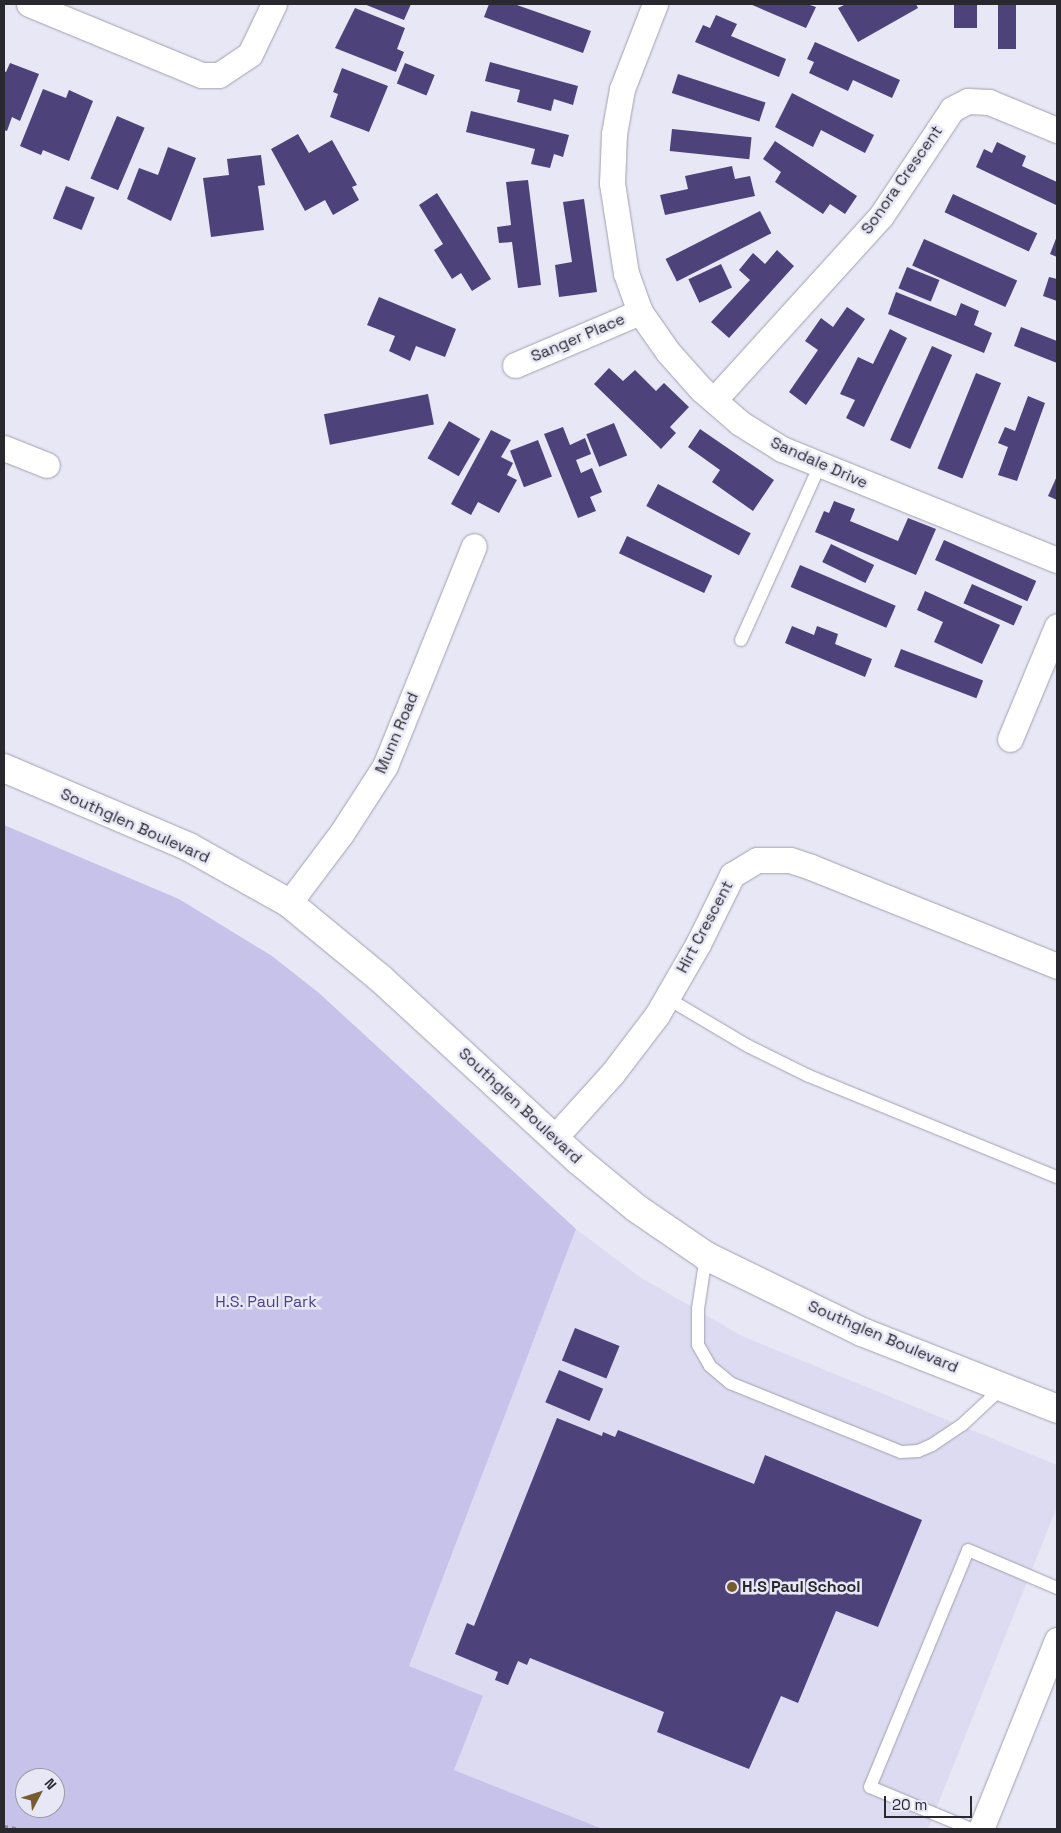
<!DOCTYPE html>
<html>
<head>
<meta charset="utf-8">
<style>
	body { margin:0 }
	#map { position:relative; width:1061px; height:1833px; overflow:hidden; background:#e8e7f6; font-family:"Space Grotesk",sans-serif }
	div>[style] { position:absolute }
	.built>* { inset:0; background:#dddbf2 }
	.green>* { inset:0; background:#c7c2ea }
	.building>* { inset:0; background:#4d4279; transform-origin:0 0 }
	.path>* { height:3px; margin-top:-1.5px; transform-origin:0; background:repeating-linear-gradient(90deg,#8b8a95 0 4px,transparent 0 8px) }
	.roads { filter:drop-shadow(0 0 1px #a1a0ae) drop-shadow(0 0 1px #a1a0ae) }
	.service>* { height:12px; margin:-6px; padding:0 6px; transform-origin:6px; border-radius:6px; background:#fff }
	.minor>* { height:25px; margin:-12.5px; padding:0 12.5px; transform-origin:12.5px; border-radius:12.5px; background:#fff }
	.tertiary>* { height:28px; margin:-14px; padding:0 14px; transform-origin:14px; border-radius:14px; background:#fff }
	.dots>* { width:14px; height:14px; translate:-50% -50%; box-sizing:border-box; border:2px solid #e8e7f6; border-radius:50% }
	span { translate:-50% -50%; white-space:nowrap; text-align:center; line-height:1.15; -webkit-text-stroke:5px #e8e7f6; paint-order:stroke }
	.street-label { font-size:16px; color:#29282e }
	.park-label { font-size:16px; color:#50408a }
	.poi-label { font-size:16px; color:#29282e; font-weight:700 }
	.left { translate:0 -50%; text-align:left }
	.frame { position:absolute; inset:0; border:5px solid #29282e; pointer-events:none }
	.north { position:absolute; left:15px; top:1768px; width:50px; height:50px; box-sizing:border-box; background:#e8e7f6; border:1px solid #9c9ba6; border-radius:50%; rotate:50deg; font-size:14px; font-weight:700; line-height:20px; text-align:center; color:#29282e }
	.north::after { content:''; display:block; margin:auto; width:18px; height:22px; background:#765c2e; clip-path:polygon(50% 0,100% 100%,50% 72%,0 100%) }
	.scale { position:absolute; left:884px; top:1796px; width:88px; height:22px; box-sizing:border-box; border:2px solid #29282e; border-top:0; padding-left:6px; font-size:15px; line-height:18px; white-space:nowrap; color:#29282e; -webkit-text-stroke:4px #e8e7f6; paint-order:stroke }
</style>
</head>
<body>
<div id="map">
	<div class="built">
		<i style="clip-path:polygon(576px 1229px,640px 1277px,742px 1336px,1057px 1465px,1057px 1507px,928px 1829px,603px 1829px,454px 1770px,408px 1666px)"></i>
	</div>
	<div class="green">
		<i style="clip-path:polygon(evenodd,4px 825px,179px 899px,272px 956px,319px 993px,576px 1229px,409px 1666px,483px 1696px,454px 1770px,603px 1829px,4px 1829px,4px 825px,25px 1778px,55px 1778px,55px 1808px,25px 1808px,25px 1778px)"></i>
	</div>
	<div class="building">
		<i style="clip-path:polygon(364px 4px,411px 4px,404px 20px)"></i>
		<i style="clip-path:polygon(489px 4px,514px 4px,591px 31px,583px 53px,484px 17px)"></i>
		<i style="clip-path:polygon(750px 4px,807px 4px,816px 7px,806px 28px)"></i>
		<i style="clip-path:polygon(846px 4px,916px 4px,918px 8px,858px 42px,838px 8px)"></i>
		<i style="left:954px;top:4px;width:23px;height:24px"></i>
		<i style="left:998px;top:4px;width:18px;height:45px"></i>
		<i style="clip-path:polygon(355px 8px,405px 28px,397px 49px,404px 52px,396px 72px,335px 48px)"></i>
		<i style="clip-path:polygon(716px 15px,737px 24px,731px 36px,786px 59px,779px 77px,695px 42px,703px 25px,710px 28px)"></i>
		<i style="clip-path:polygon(815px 42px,900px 80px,892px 98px,853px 80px,848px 91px,809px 73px,814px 62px,807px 59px)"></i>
		<i style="clip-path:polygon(490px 62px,578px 86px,573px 105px,554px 99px,551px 111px,517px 102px,520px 90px,485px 81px)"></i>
		<i style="clip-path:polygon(10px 63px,39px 74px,20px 121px,12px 117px,7px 131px,4px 130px,4px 71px,6px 72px)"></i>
		<i style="left:405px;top:63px;width:32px;height:22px;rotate:22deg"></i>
		<i style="clip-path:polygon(342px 68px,388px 86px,369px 132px,330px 117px,338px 94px,333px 92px)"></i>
		<i style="left:678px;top:74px;width:92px;height:20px;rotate:18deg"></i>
		<i style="clip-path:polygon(43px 89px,66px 98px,69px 90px,93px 101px,69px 161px,43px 150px,41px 155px,20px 146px)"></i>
		<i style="clip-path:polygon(792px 93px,874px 135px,865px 153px,821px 130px,813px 147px,775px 127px)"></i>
		<i style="clip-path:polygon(471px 111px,569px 135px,563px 157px,554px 154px,550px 168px,531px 164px,535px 149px,466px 132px)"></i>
		<i style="left:117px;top:116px;width:30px;height:68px;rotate:23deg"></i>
		<i style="left:672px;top:129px;width:80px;height:22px;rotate:6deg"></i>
		<i style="clip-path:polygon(298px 134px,309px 153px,332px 140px,357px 185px,352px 187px,359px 200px,333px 215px,325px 200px,305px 211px,271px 149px)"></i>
		<i style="clip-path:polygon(775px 141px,857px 196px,845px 214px,830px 204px,823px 214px,775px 182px,781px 172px,763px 159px)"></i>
		<i style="clip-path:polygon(997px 142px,1026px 156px,1022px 166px,1057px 182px,1056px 205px,976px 167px,984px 149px,992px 153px)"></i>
		<i style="clip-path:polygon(168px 147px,196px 158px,171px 221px,127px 199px,139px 168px,158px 175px)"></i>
		<i style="clip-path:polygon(261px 155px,265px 185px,258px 186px,264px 230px,211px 237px,203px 178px,229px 175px,227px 159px)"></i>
		<i style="clip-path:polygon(732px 166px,735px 179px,750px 176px,755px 196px,665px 215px,660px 195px,688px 189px,685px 176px)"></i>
		<i style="clip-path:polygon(528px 180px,541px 285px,518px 288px,512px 242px,499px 243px,497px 227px,511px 225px,506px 182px)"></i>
		<i style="left:66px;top:186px;width:31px;height:35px;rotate:22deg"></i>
		<i style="clip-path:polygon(437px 193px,491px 279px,472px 291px,461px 273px,452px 279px,434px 250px,443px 244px,419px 205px)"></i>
		<i style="left:953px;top:194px;width:93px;height:20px;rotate:25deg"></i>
		<i style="clip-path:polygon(584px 199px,597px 292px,559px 297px,555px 265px,572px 262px,563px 202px)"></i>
		<i style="left:760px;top:211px;width:25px;height:106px;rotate:63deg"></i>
		<i style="clip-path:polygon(1057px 236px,1057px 257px,1050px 254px)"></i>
		<i style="left:924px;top:239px;width:102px;height:29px;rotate:24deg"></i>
		<i style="clip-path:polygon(777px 250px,794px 266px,729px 338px,711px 322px,750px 280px,739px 270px,753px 253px,765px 264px)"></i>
		<i style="left:721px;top:264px;width:26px;height:36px;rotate:65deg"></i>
		<i style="left:907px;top:267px;width:35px;height:23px;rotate:22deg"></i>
		<i style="clip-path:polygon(1049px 277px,1057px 279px,1057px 301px,1043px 296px)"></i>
		<i style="clip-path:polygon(896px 292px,956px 316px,961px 303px,979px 311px,974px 325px,992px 333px,984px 353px,888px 314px)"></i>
		<i style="clip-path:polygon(379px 297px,456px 329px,445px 357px,416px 346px,410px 361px,389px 351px,395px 336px,367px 325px)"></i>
		<i style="clip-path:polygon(847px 307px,865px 319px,806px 405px,789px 392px,818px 350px,805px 341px,821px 318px,833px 327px)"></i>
		<i style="clip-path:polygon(1021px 327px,1057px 341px,1057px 363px,1014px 346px)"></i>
		<i style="clip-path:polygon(890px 329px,907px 338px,864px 427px,846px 418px,855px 400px,840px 394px,858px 357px,873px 364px)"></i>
		<i style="left:932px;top:346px;width:22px;height:103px;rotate:24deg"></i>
		<i style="clip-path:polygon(609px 368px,623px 381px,635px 370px,656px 391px,664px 383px,689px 407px,670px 427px,676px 433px,661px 449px,594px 384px)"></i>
		<i style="left:976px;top:373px;width:27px;height:103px;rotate:22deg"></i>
		<i style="left:428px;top:394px;width:31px;height:106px;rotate:79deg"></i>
		<i style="clip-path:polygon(1028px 396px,1045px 403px,1017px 481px,998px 475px,1008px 447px,998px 443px,1005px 427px,1015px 431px)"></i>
		<i style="left:449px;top:421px;width:36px;height:43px;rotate:30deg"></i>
		<i style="left:614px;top:423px;width:35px;height:30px;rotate:68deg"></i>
		<i style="clip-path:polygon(563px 427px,570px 445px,585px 438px,591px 454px,576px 460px,581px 473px,592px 468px,602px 492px,590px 497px,596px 511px,578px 518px,544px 434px)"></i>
		<i style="clip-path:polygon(700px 429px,774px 480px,753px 511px,712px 482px,720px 470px,688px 447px)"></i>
		<i style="clip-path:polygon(491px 430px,511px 440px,501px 457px,513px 463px,507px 475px,517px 480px,499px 513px,478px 502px,471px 515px,451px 504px)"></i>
		<i style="left:538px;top:440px;width:39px;height:30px;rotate:69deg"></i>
		<i style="clip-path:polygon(1057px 476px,1057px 500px,1048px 496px)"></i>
		<i style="left:658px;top:484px;width:105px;height:25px;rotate:28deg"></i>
		<i style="clip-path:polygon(834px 501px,855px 509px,850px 521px,898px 541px,908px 518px,936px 529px,916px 575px,815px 532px,824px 511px,829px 513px)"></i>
		<i style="left:627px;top:536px;width:94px;height:19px;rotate:25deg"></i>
		<i style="left:944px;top:540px;width:101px;height:22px;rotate:24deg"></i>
		<i style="left:831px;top:544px;width:48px;height:20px;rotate:26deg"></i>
		<i style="left:800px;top:565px;width:104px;height:24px;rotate:23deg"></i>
		<i style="left:972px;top:584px;width:55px;height:21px;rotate:24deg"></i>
		<i style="clip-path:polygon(925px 591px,1000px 625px,982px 664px,934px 642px,943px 622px,917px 610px)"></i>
		<i style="clip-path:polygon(792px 626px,814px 635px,817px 626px,838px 634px,835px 644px,872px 659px,865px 677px,785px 643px)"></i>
		<i style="left:901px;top:649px;width:88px;height:19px;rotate:21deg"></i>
		<i style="left:575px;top:1328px;width:48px;height:35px;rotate:22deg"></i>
		<i style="left:559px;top:1370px;width:48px;height:35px;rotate:23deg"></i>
		<i style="clip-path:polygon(557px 1418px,602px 1436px,603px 1432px,615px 1437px,618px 1430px,754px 1484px,765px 1455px,922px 1520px,878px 1627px,836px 1611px,798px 1703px,781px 1696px,749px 1769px,657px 1732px,664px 1712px,530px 1658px,527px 1665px,518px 1661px,508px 1685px,495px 1680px,498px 1672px,455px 1654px,467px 1623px,474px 1626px)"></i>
	</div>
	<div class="path">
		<i style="left:4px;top:1826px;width:17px;rotate:10deg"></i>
	</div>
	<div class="roads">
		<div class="service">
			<i style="left:741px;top:640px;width:192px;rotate:-65.7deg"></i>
			<i style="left:667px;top:998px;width:94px;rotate:30.7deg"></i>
			<i style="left:748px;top:1046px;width:68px;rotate:26.2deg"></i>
			<i style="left:809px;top:1076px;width:268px;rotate:22.2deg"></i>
			<i style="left:706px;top:1256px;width:54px;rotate:98.6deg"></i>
			<i style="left:698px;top:1309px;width:36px;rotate:90deg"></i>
			<i style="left:698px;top:1345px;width:24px;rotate:60deg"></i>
			<i style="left:710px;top:1366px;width:26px;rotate:40deg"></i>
			<i style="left:730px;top:1383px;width:184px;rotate:22deg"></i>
			<i style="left:901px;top:1452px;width:17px;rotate:-3deg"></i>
			<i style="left:918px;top:1451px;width:15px;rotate:-23deg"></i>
			<i style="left:932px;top:1445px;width:36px;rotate:-34deg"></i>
			<i style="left:962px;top:1425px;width:57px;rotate:-42.9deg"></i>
			<i style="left:971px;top:1829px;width:109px;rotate:-157.4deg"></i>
			<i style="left:870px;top:1787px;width:256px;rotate:-67.5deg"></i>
			<i style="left:968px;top:1550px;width:97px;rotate:23.1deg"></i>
		</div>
		<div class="minor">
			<i style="left:29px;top:4px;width:186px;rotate:22.4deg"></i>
			<i style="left:201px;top:75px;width:18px"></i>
			<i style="left:219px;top:75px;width:37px;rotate:-34deg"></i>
			<i style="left:250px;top:54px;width:55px;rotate:-64.4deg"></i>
			<i style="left:655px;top:4px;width:91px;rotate:111.2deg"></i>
			<i style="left:622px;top:89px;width:46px;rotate:100.1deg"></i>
			<i style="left:614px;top:134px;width:49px;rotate:92.3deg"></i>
			<i style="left:612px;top:183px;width:91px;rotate:81.2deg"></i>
			<i style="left:626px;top:273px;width:41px;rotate:70.3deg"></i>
			<i style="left:640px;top:312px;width:49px;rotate:55deg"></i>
			<i style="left:668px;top:352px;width:50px;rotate:48.3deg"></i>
			<i style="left:701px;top:389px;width:52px;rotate:41.1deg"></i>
			<i style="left:740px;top:423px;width:49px;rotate:31.8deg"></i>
			<i style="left:782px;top:449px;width:297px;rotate:22deg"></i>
			<i style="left:515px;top:365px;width:136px;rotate:-23deg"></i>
			<i style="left:714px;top:400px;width:248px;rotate:-47.8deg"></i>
			<i style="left:881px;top:216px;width:128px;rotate:-56.4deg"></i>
			<i style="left:952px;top:109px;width:18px;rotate:-27deg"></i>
			<i style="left:968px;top:101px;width:21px;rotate:3deg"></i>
			<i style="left:989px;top:102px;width:74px;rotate:22.4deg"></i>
			<i style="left:4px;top:448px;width:46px;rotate:21.6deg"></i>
			<i style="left:1010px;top:739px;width:122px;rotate:-67.4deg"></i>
			<i style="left:289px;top:903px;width:86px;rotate:-53deg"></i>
			<i style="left:341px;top:834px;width:81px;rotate:-57.1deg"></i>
			<i style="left:385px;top:766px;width:237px;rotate:-68deg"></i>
			<i style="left:555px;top:1137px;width:85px;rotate:-47.9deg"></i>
			<i style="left:612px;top:1074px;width:74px;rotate:-52.7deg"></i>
			<i style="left:657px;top:1015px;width:82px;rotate:-60deg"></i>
			<i style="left:698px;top:944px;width:77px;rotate:-63.8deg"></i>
			<i style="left:732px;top:875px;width:29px;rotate:-31deg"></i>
			<i style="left:757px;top:860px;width:33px"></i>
			<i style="left:790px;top:860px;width:22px;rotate:18deg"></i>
			<i style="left:811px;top:867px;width:265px;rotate:21.9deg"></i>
			<i style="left:981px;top:1829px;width:204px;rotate:-68.1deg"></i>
		</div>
		<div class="tertiary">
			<i style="left:4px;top:768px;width:201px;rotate:23.1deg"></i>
			<i style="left:189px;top:847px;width:115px;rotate:29.2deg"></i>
			<i style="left:289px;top:903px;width:118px;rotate:39.5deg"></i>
			<i style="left:380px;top:978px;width:269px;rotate:42.6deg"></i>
			<i style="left:578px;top:1160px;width:75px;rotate:39.6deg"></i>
			<i style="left:636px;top:1208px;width:85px;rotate:34.4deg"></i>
			<i style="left:706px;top:1256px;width:174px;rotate:26deg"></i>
			<i style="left:862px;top:1332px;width:210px;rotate:21.5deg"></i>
		</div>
	</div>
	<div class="dots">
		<i style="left:732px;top:1587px;background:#765c2e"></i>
	</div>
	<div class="street-label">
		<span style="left:902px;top:180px;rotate:-55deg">Sonora Crescent</span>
		<span style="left:578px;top:338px;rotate:-23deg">Sanger Place</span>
		<span style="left:819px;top:463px;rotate:24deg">Sandale Drive</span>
		<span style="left:397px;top:733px;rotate:-67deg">Munn Road</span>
		<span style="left:135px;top:826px;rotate:24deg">Southglen Boulevard</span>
		<span style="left:705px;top:927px;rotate:-62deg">Hirt Crescent</span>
		<span style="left:520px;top:1106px;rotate:43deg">Southglen Boulevard</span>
		<span style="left:883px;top:1337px;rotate:23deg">Southglen Boulevard</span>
	</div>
	<div class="park-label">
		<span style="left:266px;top:1302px">H.S. Paul Park</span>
	</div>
	<div class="poi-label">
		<span class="left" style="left:742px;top:1587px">H.S Paul School</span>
	</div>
	<div class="frame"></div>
	<div class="north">N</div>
	<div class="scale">20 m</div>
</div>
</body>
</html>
